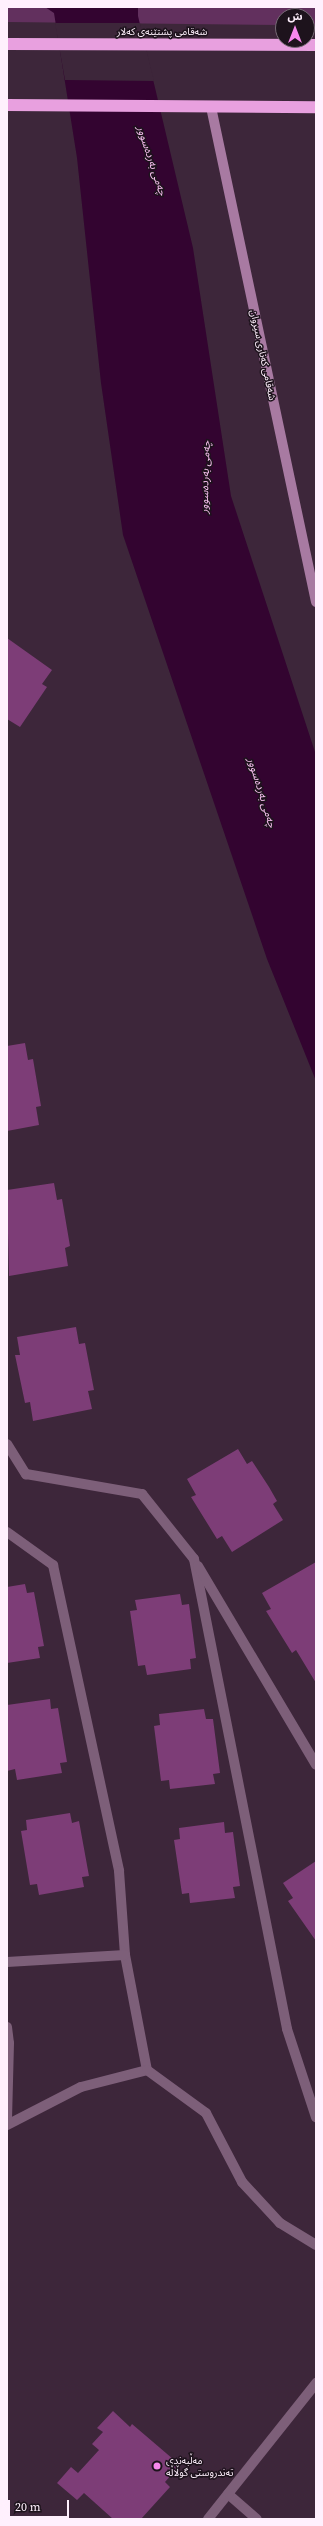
<!DOCTYPE html>
<html>
<head>
<meta charset="utf-8">
<style>
	body { margin:0 }
	#map { position:relative; width:323px; height:2526px; overflow:hidden; background:#3d263a; font-family:"Source Serif 4","Noto Sans Arabic",serif }
	div>[style] { position:absolute }
	.green>* { inset:0; background:#62305e }
	.water>* { inset:0; background:#330430 }
	.pier>* { inset:0; background:#3d263a }
	.building>* { inset:0; background:#7d3d77 }
	.street>* { height:10px; margin:-5px; padding:0 5px; transform-origin:5px; border-radius:5px; background:#7d5f79 }
	.secondary>* { height:10px; margin:-5px; padding:0 5px; transform-origin:5px; border-radius:5px; background:#a87aa2 }
	.highway>* { height:12px; margin:-6px; padding:0 6px; transform-origin:6px; border-radius:6px; background:#e8a0df }
	.dots>* { width:11px; height:11px; translate:-50% -50%; box-sizing:border-box; border:2px solid #1d131c; border-radius:50% }
	span { translate:-50% -50%; white-space:nowrap; text-align:center; line-height:1.15; -webkit-text-stroke:3px #1d131c; paint-order:stroke }
	.street-label { font-size:10px; color:#fff0fd }
	.poi-label { font-size:10px; color:#fff0fd }
	.left { translate:0 -50%; text-align:left }
	.water-label { font-size:11px; color:#f7bfef; font-style:italic }
	.frame { position:absolute; inset:0; border:8px solid #fff0fd; pointer-events:none }
	.north { position:absolute; left:275px; top:8px; width:40px; height:40px; box-sizing:border-box; background:#1d131c; border:1px solid #776b76; border-radius:50%; rotate:0deg; font-size:11px; font-weight:700; line-height:16px; text-align:center; color:#fff0fd }
	.north::after { content:''; display:block; margin:auto; width:14px; height:18px; background:#f788ec; clip-path:polygon(50% 0,100% 100%,50% 72%,0 100%) }
	.scale { position:absolute; left:8px; top:2500px; width:61px; height:18px; box-sizing:border-box; border:2px solid #fff0fd; border-top:0; padding-left:5px; font-size:12px; line-height:14px; white-space:nowrap; color:#fff0fd; -webkit-text-stroke:3px #1d131c; paint-order:stroke }
</style>
</head>
<body>
<div id="map">
	<div class="green">
		<i style="clip-path:polygon(7px 7px,316px 7px,316px 25px,307px 25px,307px 16px,283px 16px,283px 25px,7px 22px)"></i>
	</div>
	<div class="water">
		<i style="clip-path:polygon(45px 7px,138px 7px,138px 16px,193px 248px,231px 496px,316px 755px,316px 1081px,267px 959px,123px 535px,101px 383px,77px 158px,54px 13px)"></i>
	</div>
	<div class="pier">
		<i style="clip-path:polygon(55px 23px,140px 23px,154px 81px,65px 80px)"></i>
	</div>
	<div class="building">
		<i style="clip-path:polygon(7px 638px,52px 670px,42px 684px,47px 687px,20px 727px,7px 719px)"></i>
		<i style="clip-path:polygon(25px 1043px,28px 1060px,33px 1059px,41px 1106px,36px 1107px,39px 1125px,7px 1131px,7px 1046px)"></i>
		<i style="clip-path:polygon(54px 1183px,57px 1200px,62px 1199px,70px 1246px,65px 1248px,68px 1266px,9px 1276px,7px 1190px)"></i>
		<i style="clip-path:polygon(76px 1327px,79px 1344px,85px 1343px,94px 1390px,88px 1391px,92px 1409px,33px 1421px,30px 1402px,25px 1403px,15px 1355px,20px 1355px,17px 1337px)"></i>
		<i style="clip-path:polygon(238px 1449px,247px 1464px,252px 1461px,269px 1487px,277px 1501px,273px 1504px,283px 1520px,232px 1552px,222px 1536px,217px 1539px,191px 1497px,196px 1495px,187px 1479px)"></i>
		<i style="clip-path:polygon(316px 1562px,316px 1683px,296px 1650px,292px 1653px,266px 1611px,271px 1609px,262px 1593px)"></i>
		<i style="clip-path:polygon(25px 1584px,27px 1593px,34px 1592px,44px 1646px,38px 1647px,40px 1658px,7px 1663px,7px 1587px)"></i>
		<i style="clip-path:polygon(180px 1594px,182px 1605px,189px 1604px,196px 1658px,190px 1659px,191px 1669px,147px 1675px,145px 1665px,138px 1666px,130px 1611px,137px 1610px,135px 1600px)"></i>
		<i style="clip-path:polygon(50px 1699px,51px 1709px,58px 1708px,67px 1762px,60px 1763px,62px 1773px,17px 1780px,15px 1769px,7px 1771px,7px 1705px)"></i>
		<i style="clip-path:polygon(204px 1709px,206px 1719px,213px 1719px,220px 1773px,213px 1774px,215px 1784px,170px 1789px,169px 1780px,161px 1781px,154px 1726px,160px 1725px,159px 1714px)"></i>
		<i style="clip-path:polygon(70px 1813px,72px 1823px,79px 1821px,89px 1876px,82px 1877px,84px 1887px,39px 1895px,37px 1884px,30px 1885px,21px 1831px,27px 1830px,26px 1820px)"></i>
		<i style="clip-path:polygon(224px 1822px,225px 1833px,233px 1832px,240px 1886px,233px 1887px,235px 1898px,190px 1903px,189px 1893px,182px 1894px,174px 1840px,180px 1839px,179px 1828px)"></i>
		<i style="clip-path:polygon(316px 1861px,316px 1941px,288px 1901px,293px 1898px,283px 1883px)"></i>
		<i style="clip-path:polygon(113px 2411px,130px 2427px,132px 2424px,180px 2465px,165px 2482px,170px 2487px,141px 2519px,113px 2519px,84px 2493px,77px 2500px,57px 2483px,71px 2467px,78px 2473px,99px 2450px,92px 2444px,103px 2432px,97px 2428px)"></i>
	</div>
	<div class="street">
		<i style="left:7px;top:1444px;width:36px;rotate:58deg"></i>
		<i style="left:26px;top:1474px;width:118px;rotate:9.8deg"></i>
		<i style="left:142px;top:1494px;width:83px;rotate:51.3deg"></i>
		<i style="left:194px;top:1559px;width:479px;rotate:78.8deg"></i>
		<i style="left:287px;top:2029px;width:93px;rotate:71.8deg"></i>
		<i style="left:7px;top:1532px;width:57px;rotate:35.7deg"></i>
		<i style="left:53px;top:1565px;width:313px;rotate:77.8deg"></i>
		<i style="left:119px;top:1871px;width:84px;rotate:85.9deg"></i>
		<i style="left:125px;top:1955px;width:117px;rotate:79.2deg"></i>
		<i style="left:198px;top:1566px;width:231px;rotate:59.3deg"></i>
		<i style="left:7px;top:1962px;width:118px;rotate:-3.4deg"></i>
		<i style="left:7px;top:2027px;width:16px;rotate:83deg"></i>
		<i style="left:9px;top:2043px;width:75px;rotate:91.5deg"></i>
		<i style="left:7px;top:2125px;width:83px;rotate:-27.2deg"></i>
		<i style="left:81px;top:2087px;width:68px;rotate:-14.4deg"></i>
		<i style="left:147px;top:2070px;width:73px;rotate:36.1deg"></i>
		<i style="left:206px;top:2113px;width:78px;rotate:62.4deg"></i>
		<i style="left:242px;top:2182px;width:56px;rotate:47.2deg"></i>
		<i style="left:280px;top:2223px;width:42px;rotate:31.4deg"></i>
		<i style="left:228px;top:2494px;width:38px;rotate:41deg"></i>
		<i style="left:208px;top:2519px;width:174px;rotate:-51.5deg"></i>
	</div>
	<div class="secondary">
		<i style="left:211px;top:107px;width:506px;rotate:78.02deg"></i>
	</div>
	<div class="highway">
		<i style="left:7px;top:44px;width:309px;rotate:0.2deg"></i>
		<i style="left:7px;top:105px;width:309px;rotate:0.4deg"></i>
	</div>
	<div class="dots">
		<i style="left:157px;top:2466px;background:#f788ec"></i>
	</div>
	<div class="street-label">
		<span style="left:162px;top:32px">شەقامی پشتێنەی کەلار</span>
		<span style="left:263px;top:355px;rotate:78deg">شەقامی کەناری سیروان</span>
	</div>
	<div class="poi-label">
		<span class="left" style="left:166px;top:2466px">مەڵبەندی<br>تەندروستی گوڵاڵە</span>
	</div>
	<div class="water-label">
		<span style="left:151px;top:161px;rotate:72deg">چەمی بەردەسوور</span>
		<span style="left:206px;top:477px;rotate:-88deg">چەمی بەردەسوور</span>
		<span style="left:261px;top:793px;rotate:73deg">چەمی بەردەسوور</span>
	</div>
	<div class="frame"></div>
	<div class="north">ش</div>
	<div class="scale">20 m</div>
</div>
</body>
</html>
